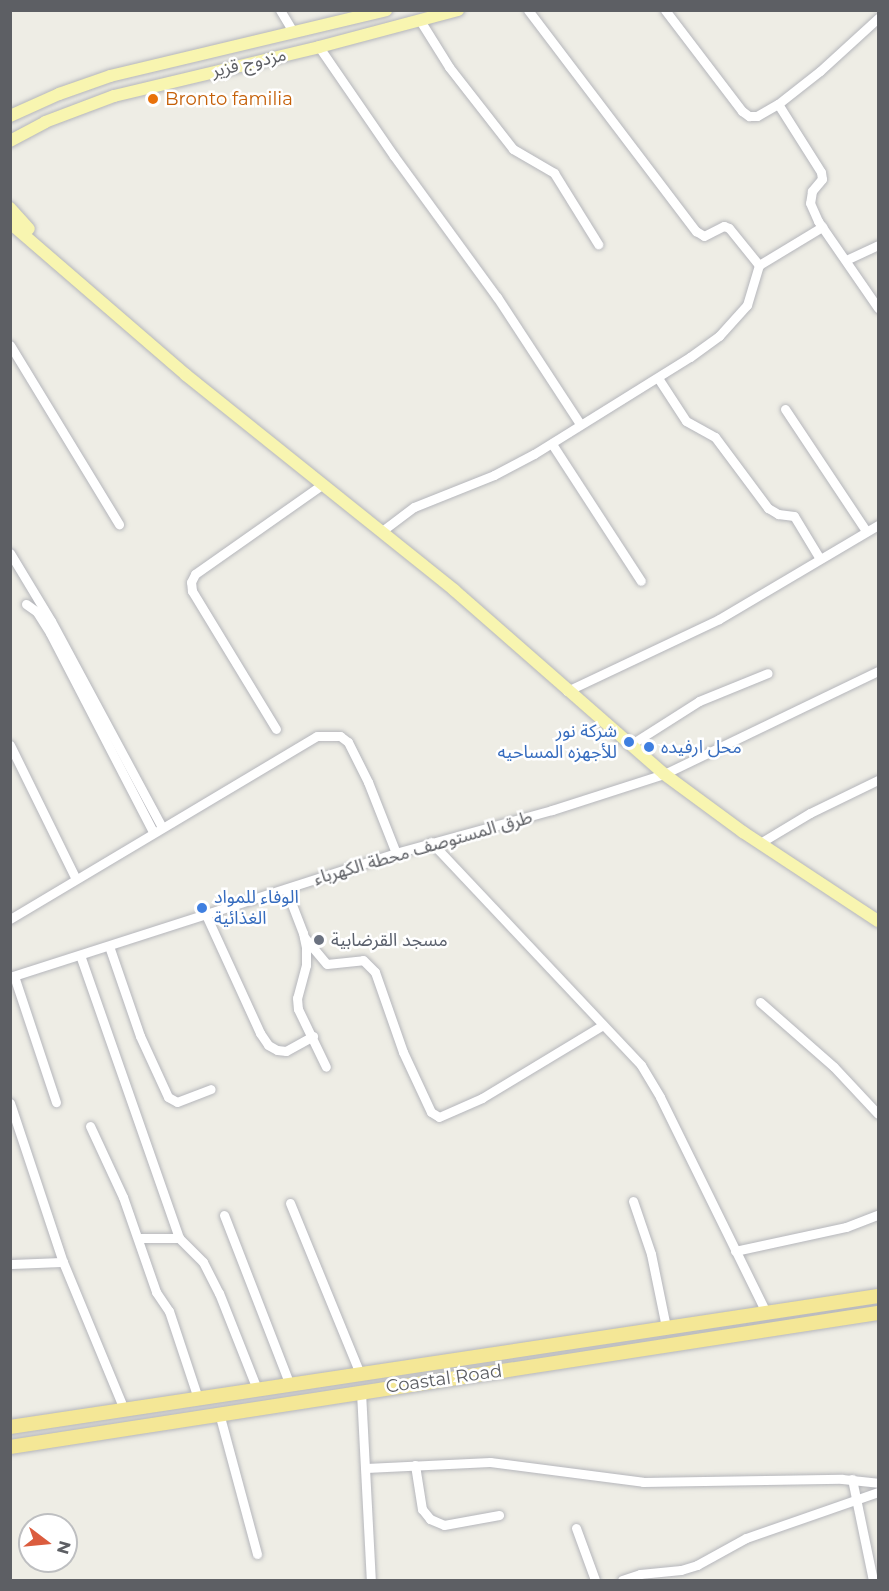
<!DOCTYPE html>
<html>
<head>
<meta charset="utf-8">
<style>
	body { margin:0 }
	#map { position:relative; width:889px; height:1591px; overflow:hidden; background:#eeede5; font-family:Montserrat,"Noto Sans Arabic",sans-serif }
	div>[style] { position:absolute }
	.roads { filter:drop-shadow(0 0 2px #b5b6bb) drop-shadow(0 0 2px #b5b6bb) }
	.minor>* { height:9px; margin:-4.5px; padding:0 4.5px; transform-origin:4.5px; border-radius:4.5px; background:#fff }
	.major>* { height:12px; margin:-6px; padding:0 6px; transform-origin:6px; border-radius:6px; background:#f8f5b0 }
	.highway>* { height:14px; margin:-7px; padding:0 7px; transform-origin:7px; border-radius:7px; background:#f4e796 }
	.dots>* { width:16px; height:16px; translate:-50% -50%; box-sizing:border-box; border:3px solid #fff; border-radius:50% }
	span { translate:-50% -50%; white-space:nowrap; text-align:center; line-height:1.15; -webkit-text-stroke:5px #fff; paint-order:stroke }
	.street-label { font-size:18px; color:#5d5f64 }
	.food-label { font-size:18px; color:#c56008 }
	.left { translate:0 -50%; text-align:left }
	.shop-label { font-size:18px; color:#366cbe }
	.right { translate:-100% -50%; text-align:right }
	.worship-label { font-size:18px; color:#5b616d }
	.frame { position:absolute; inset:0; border:12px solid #5d5f64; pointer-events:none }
	.north { position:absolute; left:18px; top:1513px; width:60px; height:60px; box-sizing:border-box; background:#fff; border:2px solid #bebfc1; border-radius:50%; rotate:106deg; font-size:16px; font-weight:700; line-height:24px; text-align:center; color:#5d5f64 }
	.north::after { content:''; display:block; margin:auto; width:21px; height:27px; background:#db5c3e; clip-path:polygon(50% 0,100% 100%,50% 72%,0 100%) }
</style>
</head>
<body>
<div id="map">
	<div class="roads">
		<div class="minor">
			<i style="left:280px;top:10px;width:26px;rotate:59deg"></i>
			<i style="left:528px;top:10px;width:278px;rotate:52.8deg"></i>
			<i style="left:696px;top:231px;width:9px;rotate:32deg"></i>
			<i style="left:704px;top:236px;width:22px;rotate:-27deg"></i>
			<i style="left:724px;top:226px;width:5px;rotate:22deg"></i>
			<i style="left:729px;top:228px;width:48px;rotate:51deg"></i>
			<i style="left:665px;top:10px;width:127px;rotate:52.7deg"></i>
			<i style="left:742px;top:111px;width:9px;rotate:36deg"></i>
			<i style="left:749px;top:116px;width:8px"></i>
			<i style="left:757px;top:116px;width:24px;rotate:-30deg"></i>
			<i style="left:778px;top:104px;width:53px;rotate:-38.2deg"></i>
			<i style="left:820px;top:71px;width:79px;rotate:-42.4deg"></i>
			<i style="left:421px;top:22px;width:53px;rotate:58.1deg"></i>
			<i style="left:449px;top:67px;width:104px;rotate:52deg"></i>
			<i style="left:513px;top:149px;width:48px;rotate:30.3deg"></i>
			<i style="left:554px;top:173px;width:84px;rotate:58.2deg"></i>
			<i style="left:319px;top:47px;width:132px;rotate:55.5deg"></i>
			<i style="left:394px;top:156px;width:175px;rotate:53.9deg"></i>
			<i style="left:497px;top:297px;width:152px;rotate:56.8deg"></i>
			<i style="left:778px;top:104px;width:80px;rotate:57.7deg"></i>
			<i style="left:821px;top:172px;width:7px;rotate:82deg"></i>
			<i style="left:822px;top:179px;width:16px;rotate:130deg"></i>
			<i style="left:812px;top:191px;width:12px;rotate:99deg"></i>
			<i style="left:810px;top:203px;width:20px;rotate:66deg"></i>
			<i style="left:818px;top:221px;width:106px;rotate:55.4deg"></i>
			<i style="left:846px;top:260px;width:35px;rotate:-25deg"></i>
			<i style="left:10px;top:345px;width:210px;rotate:58.7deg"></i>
			<i style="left:658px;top:378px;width:51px;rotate:56.9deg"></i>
			<i style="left:686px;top:421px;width:33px;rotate:29deg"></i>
			<i style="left:715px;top:437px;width:89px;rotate:53.3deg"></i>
			<i style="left:768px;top:508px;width:12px;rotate:31deg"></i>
			<i style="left:778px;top:514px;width:16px;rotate:7deg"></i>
			<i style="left:794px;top:516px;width:50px;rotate:58.8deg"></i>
			<i style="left:785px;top:409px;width:146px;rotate:56.4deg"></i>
			<i style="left:552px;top:444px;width:163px;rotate:57deg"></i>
			<i style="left:382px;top:531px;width:40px;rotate:-37deg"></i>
			<i style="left:414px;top:507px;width:86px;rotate:-21.8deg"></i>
			<i style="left:494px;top:475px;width:45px;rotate:-27.7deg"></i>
			<i style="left:534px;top:454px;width:184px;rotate:-31.9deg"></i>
			<i style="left:690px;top:357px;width:36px;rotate:-36deg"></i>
			<i style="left:719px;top:336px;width:42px;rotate:-47.9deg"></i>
			<i style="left:747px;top:305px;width:42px;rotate:-73.3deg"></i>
			<i style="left:759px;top:265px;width:74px;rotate:-31.1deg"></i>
			<i style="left:10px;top:553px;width:79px;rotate:58.9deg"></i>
			<i style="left:51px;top:621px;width:234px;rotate:61.7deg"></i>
			<i style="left:26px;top:604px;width:14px;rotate:36deg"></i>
			<i style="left:37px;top:612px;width:25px;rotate:58deg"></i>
			<i style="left:50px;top:633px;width:224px;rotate:62.6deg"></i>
			<i style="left:567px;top:691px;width:168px;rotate:-25.3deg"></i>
			<i style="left:719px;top:619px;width:185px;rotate:-30.6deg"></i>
			<i style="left:276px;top:729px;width:162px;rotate:-121.3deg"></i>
			<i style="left:192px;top:591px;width:9px;rotate:-96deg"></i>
			<i style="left:191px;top:582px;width:9px;rotate:-63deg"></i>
			<i style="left:195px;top:574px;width:156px;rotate:-35.1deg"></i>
			<i style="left:10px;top:745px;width:149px;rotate:63.8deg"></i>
			<i style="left:630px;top:745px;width:82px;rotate:-32.5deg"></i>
			<i style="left:699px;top:701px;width:74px;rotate:-22.1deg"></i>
			<i style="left:431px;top:842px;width:306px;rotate:46.7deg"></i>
			<i style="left:641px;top:1065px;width:37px;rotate:59deg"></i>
			<i style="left:660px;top:1097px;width:240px;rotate:63.8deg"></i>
			<i style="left:760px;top:843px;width:58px;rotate:-31deg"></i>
			<i style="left:810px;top:813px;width:76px;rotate:-25.9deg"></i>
			<i style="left:286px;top:889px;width:47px;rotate:68.9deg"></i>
			<i style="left:303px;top:933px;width:14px;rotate:78deg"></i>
			<i style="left:306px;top:947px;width:18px;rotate:90deg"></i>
			<i style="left:306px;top:965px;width:34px;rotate:105deg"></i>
			<i style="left:297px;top:998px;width:11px;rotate:85deg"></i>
			<i style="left:298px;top:1009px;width:64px;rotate:64.2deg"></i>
			<i style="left:206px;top:915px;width:130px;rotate:65.4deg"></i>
			<i style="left:260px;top:1033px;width:14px;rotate:56deg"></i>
			<i style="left:268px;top:1045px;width:10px;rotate:29deg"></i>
			<i style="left:277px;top:1050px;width:9px;rotate:6deg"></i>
			<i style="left:286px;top:1051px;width:31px;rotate:-29deg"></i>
			<i style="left:10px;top:919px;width:357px;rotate:-30.8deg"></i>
			<i style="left:317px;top:736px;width:23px"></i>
			<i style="left:340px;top:736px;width:10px;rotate:37deg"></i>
			<i style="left:348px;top:742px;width:45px;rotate:63.4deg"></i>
			<i style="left:368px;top:782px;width:76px;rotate:68.5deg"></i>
			<i style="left:304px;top:937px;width:35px;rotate:50deg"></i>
			<i style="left:327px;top:964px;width:36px;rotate:-6deg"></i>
			<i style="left:363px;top:960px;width:17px;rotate:45deg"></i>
			<i style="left:375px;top:972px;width:85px;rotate:70.7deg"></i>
			<i style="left:403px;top:1052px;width:66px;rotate:65deg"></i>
			<i style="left:431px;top:1112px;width:9px;rotate:32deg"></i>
			<i style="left:439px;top:1117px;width:47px;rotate:-23.8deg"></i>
			<i style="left:482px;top:1098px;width:141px;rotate:-31.1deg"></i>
			<i style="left:109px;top:946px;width:95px;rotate:71deg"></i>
			<i style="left:140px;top:1036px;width:67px;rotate:65.3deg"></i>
			<i style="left:168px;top:1097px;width:10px;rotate:29deg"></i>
			<i style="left:177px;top:1102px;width:36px;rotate:-21deg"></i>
			<i style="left:80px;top:955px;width:300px;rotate:70.7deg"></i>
			<i style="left:179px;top:1238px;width:34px;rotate:45deg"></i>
			<i style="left:203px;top:1262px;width:35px;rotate:63deg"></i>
			<i style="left:219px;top:1293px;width:103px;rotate:68.4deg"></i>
			<i style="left:14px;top:976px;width:133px;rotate:71.6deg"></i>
			<i style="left:10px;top:977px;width:405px;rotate:-17.8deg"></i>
			<i style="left:396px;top:853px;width:162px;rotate:-15.4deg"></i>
			<i style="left:552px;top:810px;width:118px;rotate:-17.8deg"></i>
			<i style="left:664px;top:774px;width:237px;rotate:-25.7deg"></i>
			<i style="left:760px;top:1002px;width:98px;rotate:41.3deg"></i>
			<i style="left:834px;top:1067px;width:64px;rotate:46.9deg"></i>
			<i style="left:10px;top:1103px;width:168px;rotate:71.6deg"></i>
			<i style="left:63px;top:1262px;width:159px;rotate:67.5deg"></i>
			<i style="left:90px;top:1126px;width:78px;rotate:65.1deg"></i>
			<i style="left:123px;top:1197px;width:101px;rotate:70.8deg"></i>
			<i style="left:156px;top:1292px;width:23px;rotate:56deg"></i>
			<i style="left:169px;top:1311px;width:92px;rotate:71.6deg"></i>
			<i style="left:633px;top:1201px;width:56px;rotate:71.2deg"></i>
			<i style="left:651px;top:1254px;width:75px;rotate:78.4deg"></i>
			<i style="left:290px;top:1203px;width:185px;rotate:67.7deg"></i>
			<i style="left:224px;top:1215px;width:182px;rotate:68.8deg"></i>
			<i style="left:138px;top:1238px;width:41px"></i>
			<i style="left:735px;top:1251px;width:114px;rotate:-12.2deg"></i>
			<i style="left:846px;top:1227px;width:34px;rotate:-21deg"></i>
			<i style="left:10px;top:1264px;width:53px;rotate:-2.2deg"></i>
			<i style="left:361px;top:1392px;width:188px;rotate:87deg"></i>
			<i style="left:219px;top:1413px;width:146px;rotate:74.9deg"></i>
			<i style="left:415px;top:1465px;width:45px;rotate:81deg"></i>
			<i style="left:422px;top:1509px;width:13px;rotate:51deg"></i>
			<i style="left:430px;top:1519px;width:15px;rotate:23deg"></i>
			<i style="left:444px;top:1525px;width:56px;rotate:-10.3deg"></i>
			<i style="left:366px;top:1468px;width:124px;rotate:-2.8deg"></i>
			<i style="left:490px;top:1462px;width:154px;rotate:7.4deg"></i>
			<i style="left:643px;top:1482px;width:199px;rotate:-0.9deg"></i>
			<i style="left:842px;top:1479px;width:36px;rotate:6deg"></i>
			<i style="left:852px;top:1479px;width:103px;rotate:78.3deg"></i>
			<i style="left:576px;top:1528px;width:55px;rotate:69.9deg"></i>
			<i style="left:622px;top:1580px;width:19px;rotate:-18deg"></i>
			<i style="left:640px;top:1574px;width:41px;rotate:-5.6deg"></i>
			<i style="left:681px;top:1570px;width:17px;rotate:-17deg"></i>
			<i style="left:697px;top:1565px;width:56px;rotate:-28.9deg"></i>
			<i style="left:746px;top:1538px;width:140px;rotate:-19.2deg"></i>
		</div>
		<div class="major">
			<i style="left:10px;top:116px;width:54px;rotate:-24.2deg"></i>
			<i style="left:59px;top:94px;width:54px;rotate:-19.4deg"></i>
			<i style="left:110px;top:76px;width:284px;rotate:-13.4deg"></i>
			<i style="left:10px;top:141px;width:40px;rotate:-28deg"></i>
			<i style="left:45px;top:122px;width:74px;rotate:-20.6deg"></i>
			<i style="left:114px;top:96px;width:211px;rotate:-13.4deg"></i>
			<i style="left:319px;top:47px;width:144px;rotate:-14.9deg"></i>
			<i style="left:10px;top:208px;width:28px;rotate:48deg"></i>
			<i style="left:10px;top:223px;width:233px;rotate:40.8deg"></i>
			<i style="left:186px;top:375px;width:344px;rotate:38.7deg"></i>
			<i style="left:454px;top:590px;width:279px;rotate:41.2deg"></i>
			<i style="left:664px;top:774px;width:98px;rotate:36.3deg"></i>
			<i style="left:743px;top:832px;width:162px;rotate:33.4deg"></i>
		</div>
		<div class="highway">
			<i style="left:10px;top:1427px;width:878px;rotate:-8.58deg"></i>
			<i style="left:10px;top:1447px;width:878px;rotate:-8.78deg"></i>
		</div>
	</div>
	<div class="dots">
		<i style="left:153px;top:99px;background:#e8710a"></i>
		<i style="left:629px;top:742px;background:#3f7fe0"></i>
		<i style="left:649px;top:747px;background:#3f7fe0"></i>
		<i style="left:202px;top:908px;background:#3f7fe0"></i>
		<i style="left:319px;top:940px;background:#6b7280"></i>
	</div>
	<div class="street-label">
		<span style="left:249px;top:63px;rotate:-13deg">مزدوج قزير</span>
		<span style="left:423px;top:848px;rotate:-16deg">طرق المستوصف محطة الكهرباء</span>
		<span style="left:444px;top:1379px;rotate:-8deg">Coastal Road</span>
	</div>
	<div class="food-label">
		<span class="left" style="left:165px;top:99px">Bronto familia</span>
	</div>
	<div class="shop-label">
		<span class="right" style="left:617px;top:742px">شركة نور<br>للأجهزه المساحيه</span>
		<span class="left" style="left:661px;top:747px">محل ارفيده</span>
		<span class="left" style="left:214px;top:908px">الوفاء للمواد<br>الغذائية</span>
	</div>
	<div class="worship-label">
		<span class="left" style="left:331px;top:940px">مسجد القرضابية</span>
	</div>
	<div class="frame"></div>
	<div class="north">N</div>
</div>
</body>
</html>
